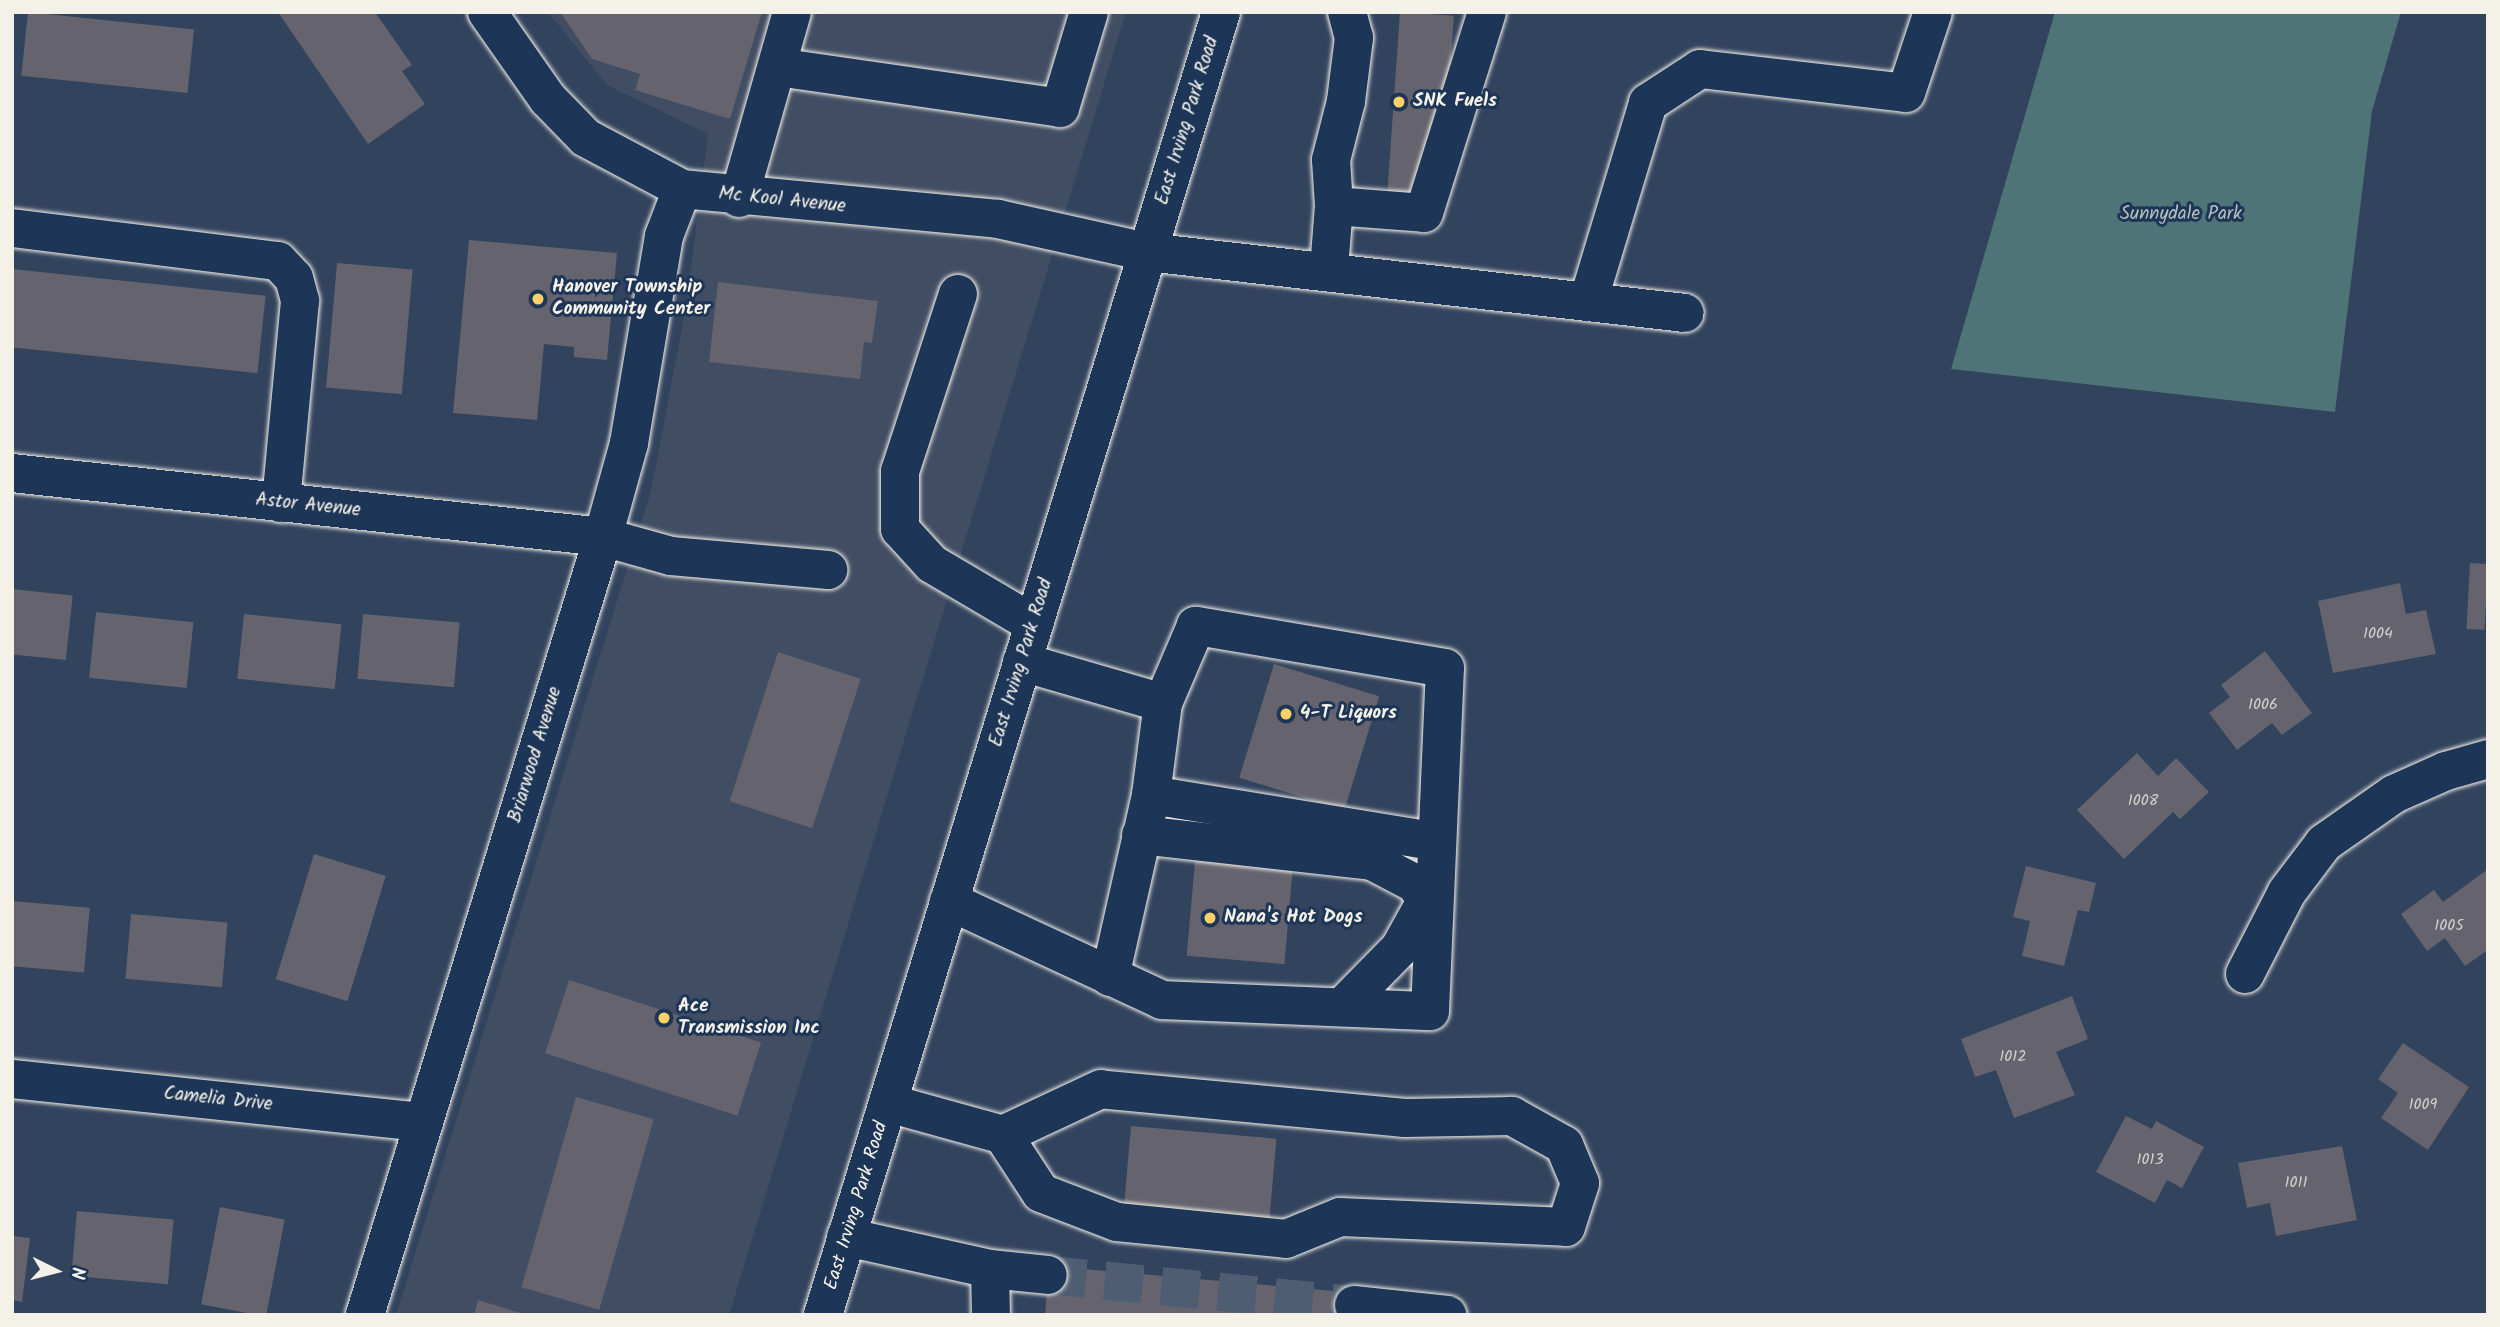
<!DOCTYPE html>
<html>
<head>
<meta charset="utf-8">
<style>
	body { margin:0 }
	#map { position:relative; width:2500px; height:1327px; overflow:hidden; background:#32435e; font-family:Kalam,sans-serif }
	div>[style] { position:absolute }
	.built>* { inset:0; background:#414d63 }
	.green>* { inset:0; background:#4f7477 }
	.building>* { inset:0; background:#64636e; transform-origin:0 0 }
	.minor-tunnel>* { height:38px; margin-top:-19px; transform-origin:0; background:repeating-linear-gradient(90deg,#4f5d73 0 38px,transparent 0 57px) }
	.roads { filter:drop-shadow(0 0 2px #f4f1e8) drop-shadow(0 0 2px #f4f1e8) }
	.minor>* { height:38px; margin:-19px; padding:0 19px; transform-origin:19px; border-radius:19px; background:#1d3557 }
	.major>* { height:38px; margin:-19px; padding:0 19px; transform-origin:19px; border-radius:19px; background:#1d3557 }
	.dots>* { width:19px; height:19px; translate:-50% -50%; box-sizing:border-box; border:4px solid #1d3557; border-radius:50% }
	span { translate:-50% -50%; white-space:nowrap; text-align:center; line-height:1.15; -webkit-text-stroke:6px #1d3557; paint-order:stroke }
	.number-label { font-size:16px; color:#d0ceca }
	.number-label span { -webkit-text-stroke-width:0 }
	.poi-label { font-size:19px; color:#f4f1e8; font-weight:700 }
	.left { translate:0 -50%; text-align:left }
	.street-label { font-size:19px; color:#f4f1e8 }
	.park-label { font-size:19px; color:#b2bfbb }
	.frame { position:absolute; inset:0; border:14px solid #f4f1e8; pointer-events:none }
	.north { position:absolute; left:21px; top:1236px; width:70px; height:70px; -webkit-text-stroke:5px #1d3557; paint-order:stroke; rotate:96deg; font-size:19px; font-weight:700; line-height:28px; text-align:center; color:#f4f1e8 }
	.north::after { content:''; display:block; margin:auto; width:24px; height:32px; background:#f4f1e8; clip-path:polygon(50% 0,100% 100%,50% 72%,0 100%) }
</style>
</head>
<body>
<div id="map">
	<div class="built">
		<i style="clip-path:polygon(548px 12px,1126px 12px,729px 1315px,396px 1315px,651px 491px,687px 301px,708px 134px,607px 85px)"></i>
	</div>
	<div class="green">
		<i style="clip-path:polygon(2055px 12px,2401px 12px,2372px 111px,2335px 412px,1951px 369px)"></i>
	</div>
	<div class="building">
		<i style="left:28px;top:12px;width:167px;height:64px;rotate:6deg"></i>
		<i style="clip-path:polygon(278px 12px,375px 12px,412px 65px,402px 71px,425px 104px,368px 144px)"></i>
		<i style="clip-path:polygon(560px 12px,762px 12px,730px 119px,635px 90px,640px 74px,592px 59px)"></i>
		<i style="left:1400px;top:12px;width:54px;height:184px;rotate:4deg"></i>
		<i style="clip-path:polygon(469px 240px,617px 253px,607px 360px,574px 357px,574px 347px,544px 344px,537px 420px,453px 413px)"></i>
		<i style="left:337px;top:263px;width:76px;height:125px;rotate:5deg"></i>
		<i style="left:12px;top:269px;width:255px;height:78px;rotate:6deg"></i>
		<i style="clip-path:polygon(718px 282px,878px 301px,872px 343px,864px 342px,860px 379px,709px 362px)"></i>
		<i style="left:2470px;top:563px;width:18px;height:66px;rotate:3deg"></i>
		<i style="clip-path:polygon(2400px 583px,2406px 614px,2426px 610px,2436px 654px,2333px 673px,2318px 601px)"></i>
		<i style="left:12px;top:589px;width:61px;height:65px;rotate:6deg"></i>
		<i style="left:96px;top:612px;width:98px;height:66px;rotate:6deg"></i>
		<i style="left:244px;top:614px;width:98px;height:65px;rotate:6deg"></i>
		<i style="left:363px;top:614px;width:97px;height:65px;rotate:5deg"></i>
		<i style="clip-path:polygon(2265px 651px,2312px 713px,2282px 735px,2272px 723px,2237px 750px,2209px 713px,2230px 697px,2221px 685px)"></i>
		<i style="left:778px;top:652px;width:87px;height:157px;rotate:18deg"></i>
		<i style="left:1274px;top:664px;width:110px;height:119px;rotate:17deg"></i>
		<i style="clip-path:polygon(2137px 753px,2158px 776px,2176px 758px,2209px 792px,2180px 819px,2173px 812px,2124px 859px,2077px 810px)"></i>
		<i style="left:314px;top:854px;width:75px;height:131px;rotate:17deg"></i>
		<i style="left:1195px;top:861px;width:98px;height:95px;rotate:5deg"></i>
		<i style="clip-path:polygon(2026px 866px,2096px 883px,2089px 912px,2078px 910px,2064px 966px,2022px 956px,2030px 921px,2013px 917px)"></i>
		<i style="clip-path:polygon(2488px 869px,2488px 950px,2465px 966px,2445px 938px,2427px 951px,2401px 914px,2434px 890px,2443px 902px)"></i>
		<i style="left:12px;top:901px;width:78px;height:65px;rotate:5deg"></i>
		<i style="left:131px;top:914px;width:97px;height:65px;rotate:5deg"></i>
		<i style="left:569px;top:980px;width:202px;height:77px;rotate:18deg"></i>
		<i style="clip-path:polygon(2072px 996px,2088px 1039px,2056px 1052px,2075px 1095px,2014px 1118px,1996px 1070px,1975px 1077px,1961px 1039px)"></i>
		<i style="clip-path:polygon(2403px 1043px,2469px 1087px,2428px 1150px,2381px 1118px,2398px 1093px,2378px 1079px)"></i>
		<i style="left:576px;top:1097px;width:81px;height:198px;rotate:16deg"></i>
		<i style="clip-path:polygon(2126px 1116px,2152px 1129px,2156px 1121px,2204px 1147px,2182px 1188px,2167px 1180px,2155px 1203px,2096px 1172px)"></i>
		<i style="left:1131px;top:1126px;width:146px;height:80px;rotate:5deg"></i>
		<i style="clip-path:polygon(2342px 1146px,2357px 1220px,2276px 1236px,2270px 1203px,2247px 1208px,2238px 1163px)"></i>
		<i style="left:220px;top:1207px;width:66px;height:99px;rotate:11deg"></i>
		<i style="left:77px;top:1211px;width:97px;height:65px;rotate:5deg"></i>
		<i style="clip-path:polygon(12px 1236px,30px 1238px,22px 1302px,12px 1300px)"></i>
		<i style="clip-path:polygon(1049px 1266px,1356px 1293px,1354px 1315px,1045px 1315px)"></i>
		<i style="clip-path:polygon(478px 1300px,524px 1314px,523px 1315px,474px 1315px)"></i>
	</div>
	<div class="minor-tunnel">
		<i style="left:1048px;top:1275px;width:307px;rotate:5.6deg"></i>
	</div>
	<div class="roads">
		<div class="minor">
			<i style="left:487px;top:12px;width:106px;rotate:55deg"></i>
			<i style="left:548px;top:99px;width:54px;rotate:45.7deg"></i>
			<i style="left:586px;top:138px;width:109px;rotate:28deg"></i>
			<i style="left:682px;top:189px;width:317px;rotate:5.4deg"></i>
			<i style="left:998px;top:219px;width:153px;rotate:12.5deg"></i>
			<i style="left:1147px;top:252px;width:541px;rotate:6.47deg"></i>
			<i style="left:777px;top:67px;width:286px;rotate:8.2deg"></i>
			<i style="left:1060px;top:108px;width:100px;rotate:-73.2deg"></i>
			<i style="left:739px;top:198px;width:193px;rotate:-74.1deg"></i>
			<i style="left:1334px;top:206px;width:90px;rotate:4.4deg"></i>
			<i style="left:1424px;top:213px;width:211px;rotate:-72.6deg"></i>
			<i style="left:12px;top:228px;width:268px;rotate:7.1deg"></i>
			<i style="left:278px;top:261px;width:23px;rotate:47deg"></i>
			<i style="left:294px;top:278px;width:24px;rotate:75deg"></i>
			<i style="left:300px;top:301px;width:203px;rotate:95.4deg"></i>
			<i style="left:1329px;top:269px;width:63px;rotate:-85.5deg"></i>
			<i style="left:1334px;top:206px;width:46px;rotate:-93.7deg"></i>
			<i style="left:1331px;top:160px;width:61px;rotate:-75.7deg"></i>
			<i style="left:1346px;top:101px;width:64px;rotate:-82.8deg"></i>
			<i style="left:1354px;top:38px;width:27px;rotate:-105deg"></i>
			<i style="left:958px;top:294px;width:186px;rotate:108.1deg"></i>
			<i style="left:900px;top:471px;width:58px;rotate:90deg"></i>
			<i style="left:900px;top:529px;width:47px;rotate:47.6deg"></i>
			<i style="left:932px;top:564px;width:118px;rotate:30.5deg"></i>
			<i style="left:1588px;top:302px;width:208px;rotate:-73.2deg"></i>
			<i style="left:1648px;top:103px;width:62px;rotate:-33.2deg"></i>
			<i style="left:1700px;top:69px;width:207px;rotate:6.6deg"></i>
			<i style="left:1906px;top:93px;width:85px;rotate:-71.6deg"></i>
			<i style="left:12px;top:473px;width:594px;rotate:6.18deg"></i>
			<i style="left:603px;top:537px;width:71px;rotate:15.6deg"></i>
			<i style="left:671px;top:556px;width:158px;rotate:5.1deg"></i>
			<i style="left:1151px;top:795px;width:290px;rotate:9.3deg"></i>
			<i style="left:1141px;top:835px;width:232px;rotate:6.4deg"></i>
			<i style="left:1372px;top:861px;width:50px;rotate:27.6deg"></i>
			<i style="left:1416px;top:884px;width:20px;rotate:60deg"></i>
			<i style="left:1426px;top:901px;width:54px;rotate:119deg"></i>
			<i style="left:1400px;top:948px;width:83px;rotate:134.5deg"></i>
			<i style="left:949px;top:901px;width:235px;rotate:24.9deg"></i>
			<i style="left:1162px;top:1000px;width:268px;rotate:2.4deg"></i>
			<i style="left:1430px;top:1011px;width:343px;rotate:-87.5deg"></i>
			<i style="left:1445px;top:668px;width:253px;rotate:-170.4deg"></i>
			<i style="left:1196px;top:626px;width:84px;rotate:113.2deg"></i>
			<i style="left:1163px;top:703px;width:147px;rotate:-163.8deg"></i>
			<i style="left:2245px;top:974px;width:92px;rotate:-62.9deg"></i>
			<i style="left:2287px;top:892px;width:61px;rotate:-52.9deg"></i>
			<i style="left:2324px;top:843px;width:85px;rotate:-35deg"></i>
			<i style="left:2394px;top:794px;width:57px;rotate:-23.9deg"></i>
			<i style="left:2446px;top:771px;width:44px;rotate:-15.9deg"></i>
			<i style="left:1110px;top:977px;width:187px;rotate:-77.3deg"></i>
			<i style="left:1151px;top:795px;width:93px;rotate:-82.6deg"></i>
			<i style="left:12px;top:1079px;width:414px;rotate:6deg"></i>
			<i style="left:888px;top:1103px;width:119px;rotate:15.5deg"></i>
			<i style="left:1003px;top:1135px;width:69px;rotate:56.8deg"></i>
			<i style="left:1041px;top:1193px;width:81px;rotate:20.9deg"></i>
			<i style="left:1117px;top:1222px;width:170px;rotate:5.7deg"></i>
			<i style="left:1286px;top:1239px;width:58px;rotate:-22.2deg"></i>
			<i style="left:1340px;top:1217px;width:226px;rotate:2.5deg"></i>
			<i style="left:1566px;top:1227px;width:46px;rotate:-72.3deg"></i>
			<i style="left:1580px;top:1183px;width:41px;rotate:-112.8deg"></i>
			<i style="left:1564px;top:1145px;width:60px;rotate:-150.9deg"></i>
			<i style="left:1512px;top:1116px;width:107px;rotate:178.9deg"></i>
			<i style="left:1405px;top:1118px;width:305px;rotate:-174.6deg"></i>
			<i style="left:1101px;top:1089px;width:108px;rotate:154.9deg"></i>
			<i style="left:846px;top:1237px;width:148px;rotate:12.5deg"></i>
			<i style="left:990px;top:1269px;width:58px;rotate:5.9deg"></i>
			<i style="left:990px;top:1269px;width:46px;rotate:88.8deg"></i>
			<i style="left:1354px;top:1305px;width:94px;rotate:6.1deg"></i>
			<i style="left:365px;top:1315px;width:814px;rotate:-72.99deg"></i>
			<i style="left:603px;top:537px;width:98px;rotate:-74.5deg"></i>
			<i style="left:629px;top:443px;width:210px;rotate:-80.4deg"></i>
			<i style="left:664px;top:236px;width:50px;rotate:-69deg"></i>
		</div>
		<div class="major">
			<i style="left:823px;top:1315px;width:1362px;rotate:-73.01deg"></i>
		</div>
	</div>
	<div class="dots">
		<i style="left:1399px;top:102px;background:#ffd166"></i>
		<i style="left:538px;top:299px;background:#ffd166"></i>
		<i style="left:1286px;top:714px;background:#ffd166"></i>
		<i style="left:1210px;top:918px;background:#ffd166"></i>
		<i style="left:664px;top:1018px;background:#ffd166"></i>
	</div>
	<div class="number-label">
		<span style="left:2378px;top:634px">1004</span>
		<span style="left:2263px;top:705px">1006</span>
		<span style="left:2143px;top:801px">1008</span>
		<span style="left:2449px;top:926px">1005</span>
		<span style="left:2013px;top:1057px">1012</span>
		<span style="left:2423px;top:1105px">1009</span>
		<span style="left:2150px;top:1160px">1013</span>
		<span style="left:2296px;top:1183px">1011</span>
	</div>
	<div class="poi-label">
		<span class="left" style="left:1413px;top:102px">SNK Fuels</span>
		<span class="left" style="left:552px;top:299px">Hanover Township<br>Community Center</span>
		<span class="left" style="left:1300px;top:714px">4-T Liquors</span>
		<span class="left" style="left:1224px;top:918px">Nana's Hot Dogs</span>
		<span class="left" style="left:678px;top:1018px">Ace<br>Transmission Inc</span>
	</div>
	<div class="street-label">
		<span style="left:1188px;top:121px;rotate:-73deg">East Irving Park Road</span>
		<span style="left:782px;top:201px;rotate:6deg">Mc Kool Avenue</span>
		<span style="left:308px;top:506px;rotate:6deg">Astor Avenue</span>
		<span style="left:1022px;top:663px;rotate:-73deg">East Irving Park Road</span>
		<span style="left:536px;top:755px;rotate:-73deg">Briarwood Avenue</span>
		<span style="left:218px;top:1100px;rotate:6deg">Camelia Drive</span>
		<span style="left:857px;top:1206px;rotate:-73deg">East Irving Park Road</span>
	</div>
	<div class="park-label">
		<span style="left:2181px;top:215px">Sunnydale Park</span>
	</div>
	<div class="frame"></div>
	<div class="north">N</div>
</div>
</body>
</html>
